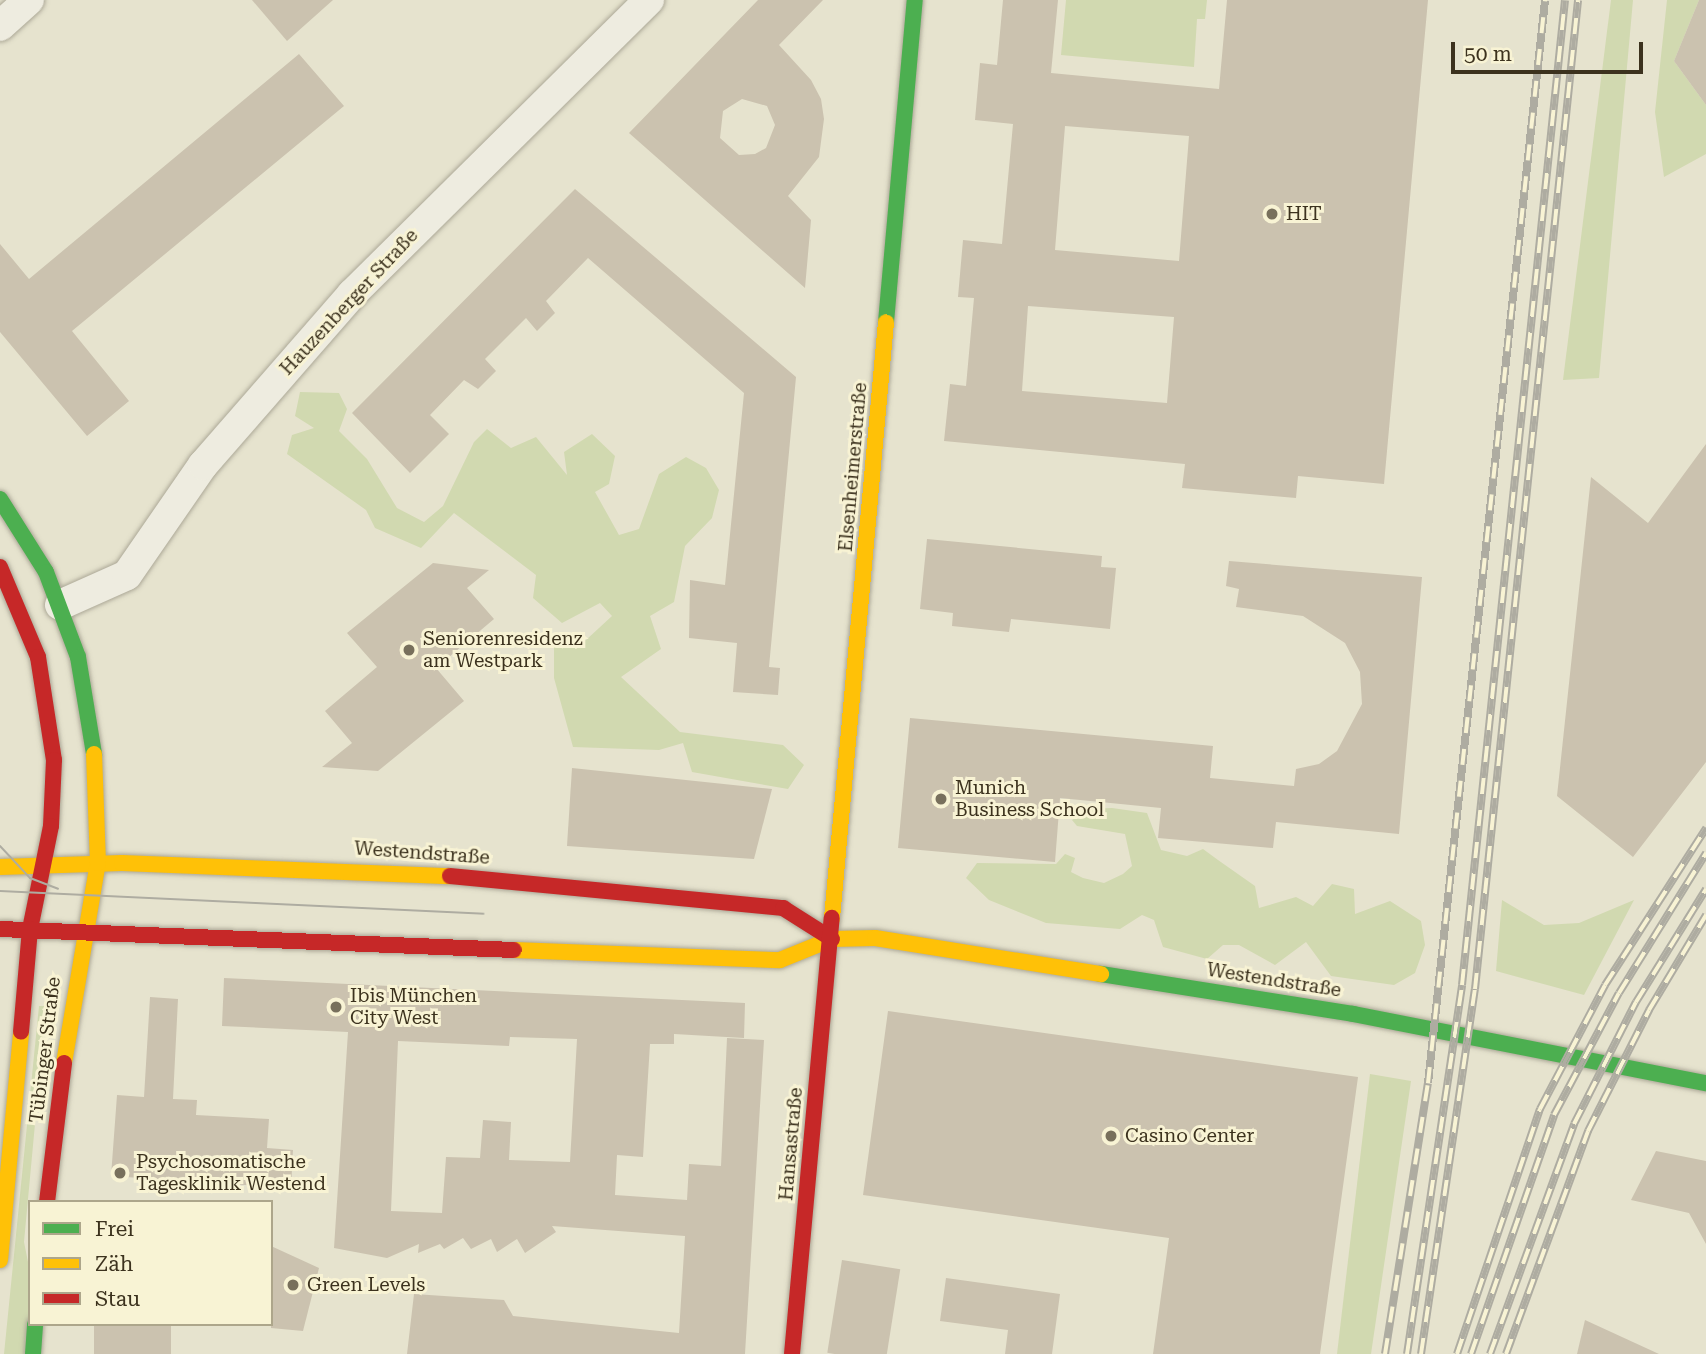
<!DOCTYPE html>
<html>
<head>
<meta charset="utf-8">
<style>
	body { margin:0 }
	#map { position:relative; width:1706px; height:1354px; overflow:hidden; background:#e6e3ce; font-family:"Roboto Serif",serif }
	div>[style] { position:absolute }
	.green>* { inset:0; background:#d1d9b0 }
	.building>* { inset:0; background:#cbc2af; transform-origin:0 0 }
	.roads { filter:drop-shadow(0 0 2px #aca897) drop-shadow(0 0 2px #aca897) }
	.street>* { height:30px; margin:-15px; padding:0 15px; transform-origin:15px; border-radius:15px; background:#eeece0 }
	.fast>* { height:16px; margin:-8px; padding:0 8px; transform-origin:8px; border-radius:8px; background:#4caf50 }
	.slow>* { height:16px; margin:-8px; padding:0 8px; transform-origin:8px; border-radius:8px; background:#ffc107 }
	.jam>* { height:16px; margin:-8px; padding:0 8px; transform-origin:8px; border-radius:8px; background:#c62828 }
	.tram>* { height:2px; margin:-1px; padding:0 1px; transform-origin:1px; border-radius:1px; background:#aeaca1 }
	.rail>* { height:8px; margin-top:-4px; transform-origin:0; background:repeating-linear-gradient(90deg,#f8f3d4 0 16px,#aeaca1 0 32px); box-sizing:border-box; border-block:2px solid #aeaca1 }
	.dots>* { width:19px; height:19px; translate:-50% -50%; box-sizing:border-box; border:4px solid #f8f3d4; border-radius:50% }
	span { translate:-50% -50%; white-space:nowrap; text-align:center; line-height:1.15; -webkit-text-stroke:6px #f8f3d4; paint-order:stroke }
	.poi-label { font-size:19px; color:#3c321e }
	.left { translate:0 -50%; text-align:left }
	.street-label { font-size:19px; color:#3c321e }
	.legend { position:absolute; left:28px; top:1200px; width:245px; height:126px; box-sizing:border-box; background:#f8f3d4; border:2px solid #ada68b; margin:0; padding:9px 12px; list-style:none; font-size:21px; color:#3c321e }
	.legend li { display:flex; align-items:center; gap:14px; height:35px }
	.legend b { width:35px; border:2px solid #ada68b }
	.scale { position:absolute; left:1451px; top:42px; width:192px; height:32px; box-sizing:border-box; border:4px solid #3c321e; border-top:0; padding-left:9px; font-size:21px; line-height:24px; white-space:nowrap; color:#3c321e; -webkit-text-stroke:5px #f8f3d4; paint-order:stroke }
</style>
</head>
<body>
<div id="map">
	<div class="green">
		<i style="clip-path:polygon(1066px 0,1207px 0,1205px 19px,1197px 19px,1194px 67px,1061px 55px)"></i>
		<i style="clip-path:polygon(1611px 0,1633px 0,1599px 378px,1563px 380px)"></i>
		<i style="clip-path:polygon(1667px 0,1699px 0,1674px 61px,1706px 105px,1706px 154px,1664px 177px,1655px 112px)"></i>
		<i style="clip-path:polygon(300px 392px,339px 393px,347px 409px,339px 431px,367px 459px,397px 508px,424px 522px,443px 506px,474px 442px,487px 429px,511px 448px,536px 437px,567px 475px,564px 452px,592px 434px,615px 456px,609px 484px,595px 492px,619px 535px,639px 529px,659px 474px,686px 457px,706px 468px,719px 490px,712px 518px,685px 546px,674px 602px,650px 616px,661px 649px,621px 677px,680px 732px,783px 745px,804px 765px,788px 789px,692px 772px,683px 743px,659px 750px,573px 747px,554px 678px,554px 646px,586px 640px,612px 616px,600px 603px,562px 623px,533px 598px,536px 575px,454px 513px,421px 548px,375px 528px,366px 510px,287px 454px,292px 435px,314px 428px,295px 416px)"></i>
		<i style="clip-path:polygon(1112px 808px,1147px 813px,1161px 850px,1187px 856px,1203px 849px,1218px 860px,1255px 886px,1259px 908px,1296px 897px,1313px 906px,1332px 884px,1354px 889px,1355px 914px,1390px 901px,1421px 921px,1425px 945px,1415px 973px,1394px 985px,1331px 976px,1306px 942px,1275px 965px,1239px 945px,1223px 945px,1207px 959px,1163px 947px,1154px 920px,1142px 915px,1120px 929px,1046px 923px,989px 900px,966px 878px,977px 863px,1056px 864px,1065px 854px,1075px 858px,1071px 872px,1083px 878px,1104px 883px,1123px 874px,1132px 866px,1125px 834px,1077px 826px,1072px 820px,1088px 809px)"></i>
		<i style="clip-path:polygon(1502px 900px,1544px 925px,1579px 923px,1634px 900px,1584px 995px,1496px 971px)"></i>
		<i style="clip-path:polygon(39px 1006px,46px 1006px,24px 1242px,30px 1272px,27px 1354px,4px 1354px)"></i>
		<i style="clip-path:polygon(1370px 1074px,1411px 1081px,1371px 1354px,1337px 1354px)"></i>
	</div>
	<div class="building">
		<i style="clip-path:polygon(252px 0,333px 0,287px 41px)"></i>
		<i style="clip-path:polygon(evenodd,758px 0,823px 0,779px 45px,811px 80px,821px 99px,824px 119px,819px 157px,788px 196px,811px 220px,805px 288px,629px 133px,758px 0,742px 99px,767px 106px,775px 125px,766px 148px,755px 154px,739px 155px,720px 138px,723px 111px,742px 99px)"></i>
		<i style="clip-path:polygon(evenodd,1003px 0,1058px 0,1051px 73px,1219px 89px,1227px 0,1428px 0,1384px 484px,1298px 476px,1296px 498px,1182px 488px,1185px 464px,944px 441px,950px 384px,966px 386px,974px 298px,958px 297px,963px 240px,1002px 244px,1013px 124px,975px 120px,980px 63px,997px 65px,1003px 0,1065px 126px,1189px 136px,1179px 261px,1055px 250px,1065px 126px,1003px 0,1028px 306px,1174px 317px,1167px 403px,1022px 391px,1028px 306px)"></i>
		<i style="clip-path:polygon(1699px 0,1706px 0,1706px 105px,1674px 61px)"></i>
		<i style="clip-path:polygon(299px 54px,344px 106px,72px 331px,129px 401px,87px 436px,0 332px,0 244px,29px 279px)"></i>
		<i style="clip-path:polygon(575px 189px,796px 377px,769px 667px,780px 668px,778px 695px,733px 692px,737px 643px,689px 638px,690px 580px,725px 585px,744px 393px,588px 258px,546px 301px,555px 313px,537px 331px,526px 318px,485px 359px,496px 371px,478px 389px,464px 380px,430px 415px,449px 434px,410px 473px,352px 413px)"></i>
		<i style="clip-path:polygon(1706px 444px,1706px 762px,1633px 857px,1557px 796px,1591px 477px,1648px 523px)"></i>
		<i style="clip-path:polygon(927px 539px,1102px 556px,1101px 567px,1116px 568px,1110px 629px,1011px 619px,1009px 632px,952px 626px,953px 613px,920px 609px)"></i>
		<i style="clip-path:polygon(1229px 561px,1422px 577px,1399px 834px,1276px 822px,1273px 848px,1158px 838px,1161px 808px,1060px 798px,1055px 862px,898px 848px,910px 718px,1213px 746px,1210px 778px,1294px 786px,1296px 769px,1319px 764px,1337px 751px,1362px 704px,1360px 672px,1345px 643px,1303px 616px,1236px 607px,1239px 589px,1226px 586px)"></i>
		<i style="clip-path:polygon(433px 563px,489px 570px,467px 588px,494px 619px,436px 668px,464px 701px,378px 771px,322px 767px,352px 743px,325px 711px,377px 667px,347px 633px)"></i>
		<i style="clip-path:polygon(572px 768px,772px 789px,754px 859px,567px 846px)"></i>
		<i style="clip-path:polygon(evenodd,224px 978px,745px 1003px,744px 1038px,674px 1034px,674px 1044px,650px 1044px,643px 1157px,617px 1155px,615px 1195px,687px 1200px,689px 1164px,721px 1166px,727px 1038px,764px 1040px,745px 1354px,407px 1354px,414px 1294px,504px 1300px,513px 1316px,679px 1333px,685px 1236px,552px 1226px,556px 1232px,525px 1253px,517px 1239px,497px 1252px,491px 1239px,471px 1249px,463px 1238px,444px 1249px,440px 1244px,418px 1253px,419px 1244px,387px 1258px,334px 1248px,348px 1032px,222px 1026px,224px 978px,510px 1037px,577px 1039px,570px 1162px,509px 1160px,511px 1122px,483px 1120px,480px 1158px,446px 1157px,442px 1213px,391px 1211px,398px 1041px,509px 1046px,510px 1037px)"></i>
		<i style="clip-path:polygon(150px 997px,178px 999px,173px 1099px,197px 1100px,196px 1115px,269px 1119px,267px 1148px,293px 1150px,291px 1188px,111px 1176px,117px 1095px,144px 1097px)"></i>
		<i style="clip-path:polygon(888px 1011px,1358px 1077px,1320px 1354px,1153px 1354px,1169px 1238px,863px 1195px)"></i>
		<i style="clip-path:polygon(1656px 1151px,1706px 1161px,1706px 1244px,1689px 1213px,1631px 1200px)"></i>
		<i style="clip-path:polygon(271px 1246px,319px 1268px,303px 1331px,271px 1328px)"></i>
		<i style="left:842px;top:1260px;width:59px;height:94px;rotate:9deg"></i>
		<i style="clip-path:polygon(946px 1278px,1060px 1294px,1052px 1354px,1005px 1354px,1008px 1330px,940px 1321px)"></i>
		<i style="clip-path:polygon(1585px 1320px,1659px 1354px,1577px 1354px)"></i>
		<i style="left:94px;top:1324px;width:77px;height:30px"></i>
	</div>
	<div class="roads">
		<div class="street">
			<i style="left:0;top:26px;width:39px;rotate:-42deg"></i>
			<i style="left:60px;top:605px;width:73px;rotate:-24.1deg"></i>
			<i style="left:127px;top:575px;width:134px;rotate:-55.4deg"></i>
			<i style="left:203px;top:465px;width:227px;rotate:-48.9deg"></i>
			<i style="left:352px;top:294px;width:418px;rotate:-44.7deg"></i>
		</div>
		<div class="fast">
			<i style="left:886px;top:322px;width:323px;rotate:-84.9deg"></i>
			<i style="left:0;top:499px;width:86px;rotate:57.8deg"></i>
			<i style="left:46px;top:572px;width:91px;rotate:69.4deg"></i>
			<i style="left:78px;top:657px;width:98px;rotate:80.6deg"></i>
			<i style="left:1101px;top:974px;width:255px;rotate:9deg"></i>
			<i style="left:1353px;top:1014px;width:360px;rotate:11.1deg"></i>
			<i style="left:33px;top:1354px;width:30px;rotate:-86deg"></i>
		</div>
		<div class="slow">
			<i style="left:0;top:867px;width:122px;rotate:-1.9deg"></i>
			<i style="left:122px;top:863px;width:328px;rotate:2.3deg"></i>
			<i style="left:832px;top:918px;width:598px;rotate:-84.82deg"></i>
			<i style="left:514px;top:950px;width:266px;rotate:2.2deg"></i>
			<i style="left:780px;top:960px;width:56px;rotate:-22deg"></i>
			<i style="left:832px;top:939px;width:43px;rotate:-1.3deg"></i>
			<i style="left:875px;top:938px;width:229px;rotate:9.1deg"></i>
			<i style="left:64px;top:1063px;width:203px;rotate:-80.4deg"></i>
			<i style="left:98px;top:863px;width:109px;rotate:-92.1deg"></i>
			<i style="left:0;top:1260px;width:229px;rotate:-84.7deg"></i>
		</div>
		<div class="jam">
			<i style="left:0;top:567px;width:98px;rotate:67.1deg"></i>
			<i style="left:38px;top:657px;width:104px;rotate:81.2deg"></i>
			<i style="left:54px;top:760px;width:66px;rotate:92.6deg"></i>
			<i style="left:51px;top:826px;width:105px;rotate:101.5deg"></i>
			<i style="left:30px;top:929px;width:103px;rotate:95deg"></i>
			<i style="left:450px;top:876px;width:335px;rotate:5.5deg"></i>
			<i style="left:783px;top:908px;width:58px;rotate:32.3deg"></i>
			<i style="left:0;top:929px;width:514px;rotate:2.34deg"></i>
			<i style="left:47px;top:1202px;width:140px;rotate:-83deg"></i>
			<i style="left:792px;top:1354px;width:438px;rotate:-84.8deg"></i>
		</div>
	</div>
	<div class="tram">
		<i style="left:0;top:846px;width:44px;rotate:46.8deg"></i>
		<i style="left:30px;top:878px;width:30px;rotate:21deg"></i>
		<i style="left:0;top:891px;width:484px;rotate:2.7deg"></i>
	</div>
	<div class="rail">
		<i style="left:1385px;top:1354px;width:274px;rotate:-81deg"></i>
		<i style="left:1428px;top:1083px;width:1089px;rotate:-83.83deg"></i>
		<i style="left:1407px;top:1354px;width:373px;rotate:-81.5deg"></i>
		<i style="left:1462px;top:985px;width:990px;rotate:-84.03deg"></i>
		<i style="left:1421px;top:1354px;width:369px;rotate:-81.6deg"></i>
		<i style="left:1475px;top:989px;width:994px;rotate:-84.05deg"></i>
		<i style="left:1457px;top:1354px;width:259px;rotate:-71.3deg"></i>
		<i style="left:1540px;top:1109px;width:140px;rotate:-62.3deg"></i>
		<i style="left:1605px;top:985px;width:187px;rotate:-57.2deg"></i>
		<i style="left:1471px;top:1354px;width:253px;rotate:-70.8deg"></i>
		<i style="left:1554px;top:1115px;width:138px;rotate:-62deg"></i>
		<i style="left:1619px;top:993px;width:165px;rotate:-58.1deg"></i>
		<i style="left:1490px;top:1354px;width:245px;rotate:-69.9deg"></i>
		<i style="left:1574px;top:1124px;width:137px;rotate:-63.1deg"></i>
		<i style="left:1636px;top:1002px;width:133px;rotate:-58.2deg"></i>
		<i style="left:1506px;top:1354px;width:238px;rotate:-69.8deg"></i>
		<i style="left:1588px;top:1131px;width:136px;rotate:-63.2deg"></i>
		<i style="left:1649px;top:1010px;width:111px;rotate:-59deg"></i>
	</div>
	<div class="dots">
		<i style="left:1272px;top:214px;background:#78705c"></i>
		<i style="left:409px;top:650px;background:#78705c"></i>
		<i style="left:941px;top:799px;background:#78705c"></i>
		<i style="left:336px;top:1007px;background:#78705c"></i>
		<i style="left:1111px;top:1136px;background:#78705c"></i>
		<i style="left:120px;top:1173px;background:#78705c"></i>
		<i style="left:293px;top:1285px;background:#78705c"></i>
	</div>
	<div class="poi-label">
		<span class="left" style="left:1286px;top:214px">HIT</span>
		<span class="left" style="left:423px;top:650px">Seniorenresidenz<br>am Westpark</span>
		<span class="left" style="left:955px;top:799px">Munich<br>Business School</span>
		<span class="left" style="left:350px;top:1007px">Ibis München<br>City West</span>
		<span class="left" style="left:1125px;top:1136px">Casino Center</span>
		<span class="left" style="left:136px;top:1173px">Psychosomatische<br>Tagesklinik Westend</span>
		<span class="left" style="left:307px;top:1285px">Green Levels</span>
	</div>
	<div class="street-label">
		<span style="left:349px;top:302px;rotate:-47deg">Hauzenberger Straße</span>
		<span style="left:853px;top:467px;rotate:-85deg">Elsenheimerstraße</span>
		<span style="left:422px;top:853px;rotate:4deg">Westendstraße</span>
		<span style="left:1274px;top:980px;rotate:9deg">Westendstraße</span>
		<span style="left:45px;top:1050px;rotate:-83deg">Tübinger Straße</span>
		<span style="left:791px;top:1144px;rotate:-85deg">Hansastraße</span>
	</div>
	<ul class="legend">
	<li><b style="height:9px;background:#4caf50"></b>Frei</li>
	<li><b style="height:9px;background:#ffc107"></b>Zäh</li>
	<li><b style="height:9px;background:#c62828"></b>Stau</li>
	</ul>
	<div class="scale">50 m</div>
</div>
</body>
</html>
